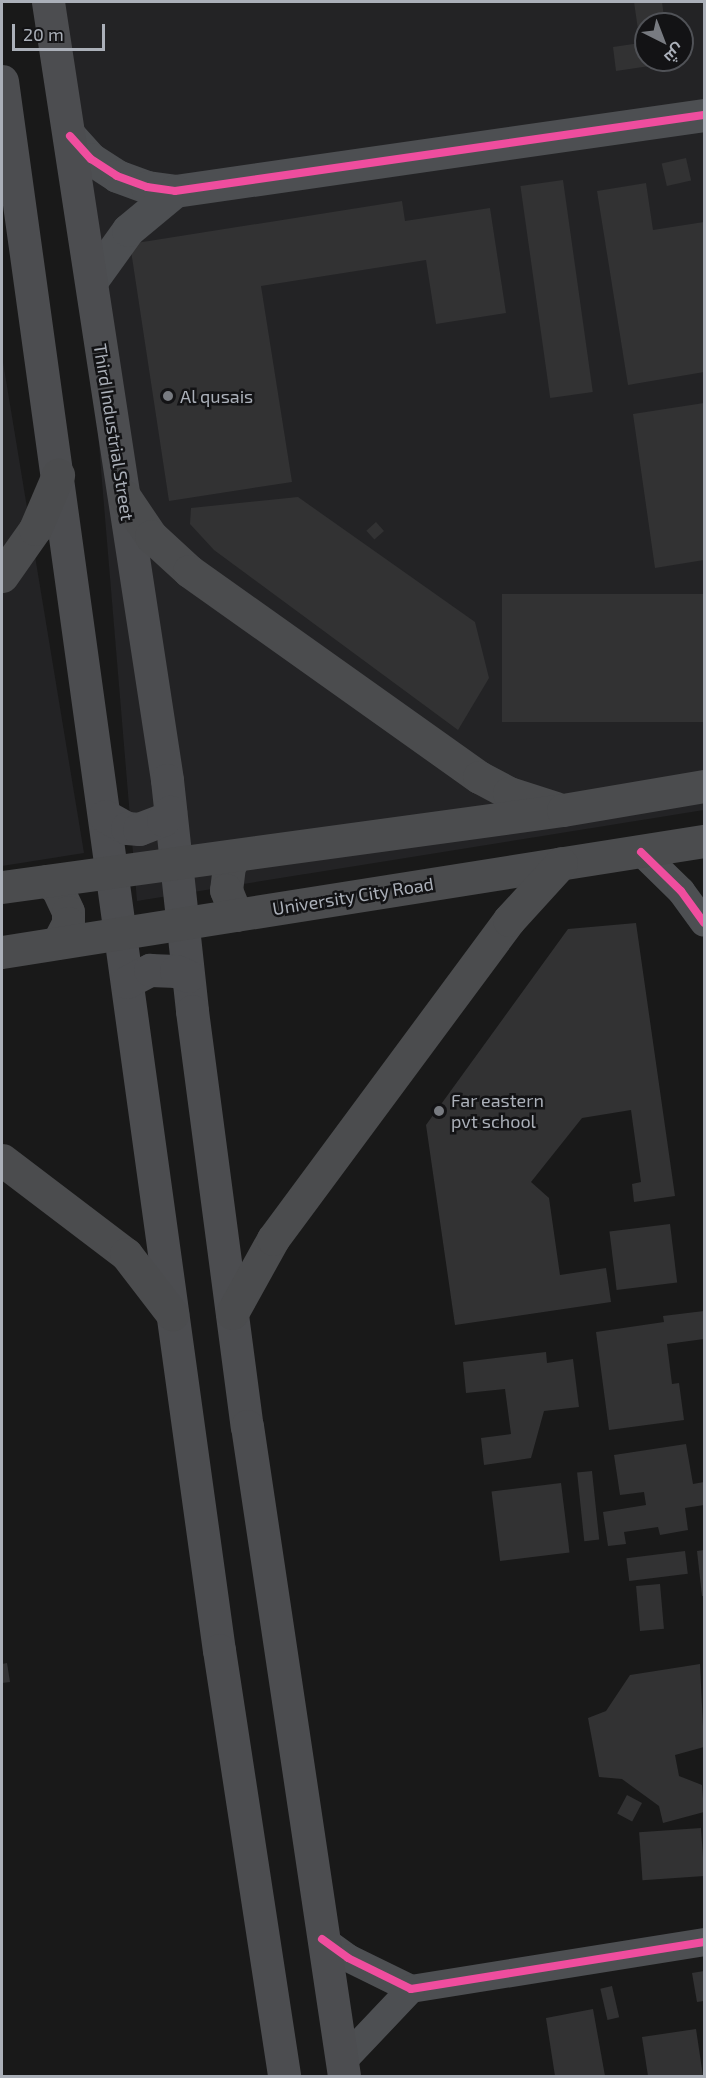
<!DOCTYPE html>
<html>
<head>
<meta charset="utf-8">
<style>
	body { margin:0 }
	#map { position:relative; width:706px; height:2078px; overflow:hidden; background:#191919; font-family:"Exo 2",Cairo,sans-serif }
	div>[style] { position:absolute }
	.built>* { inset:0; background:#232325 }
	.building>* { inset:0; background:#323233; transform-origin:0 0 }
	.minor>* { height:28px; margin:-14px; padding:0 14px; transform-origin:14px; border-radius:14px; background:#4d4f52 }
	.tertiary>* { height:33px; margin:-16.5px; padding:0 16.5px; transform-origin:16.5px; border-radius:16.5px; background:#4d4f52 }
	.secondary>* { height:33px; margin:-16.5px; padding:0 16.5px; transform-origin:16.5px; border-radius:16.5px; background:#4c4d50 }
	.primary>* { height:33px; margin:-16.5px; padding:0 16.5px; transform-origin:16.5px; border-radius:16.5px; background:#4b4c4e }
	.cycleway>* { height:8px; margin:-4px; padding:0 4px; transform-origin:4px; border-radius:4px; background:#ef4d9e }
	.dots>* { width:16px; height:16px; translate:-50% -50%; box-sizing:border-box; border:3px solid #131315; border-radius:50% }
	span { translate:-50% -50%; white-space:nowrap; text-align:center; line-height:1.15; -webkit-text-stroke:5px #131315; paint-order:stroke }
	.poi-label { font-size:18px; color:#abb0b9 }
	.left { translate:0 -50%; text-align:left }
	.street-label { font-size:18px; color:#abb0b9 }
	.frame { position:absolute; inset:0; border:3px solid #abb0b9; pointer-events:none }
	.north { position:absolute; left:634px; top:12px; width:60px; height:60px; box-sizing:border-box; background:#131315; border:2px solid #505257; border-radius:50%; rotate:138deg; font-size:16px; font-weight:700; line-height:24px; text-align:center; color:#abb0b9 }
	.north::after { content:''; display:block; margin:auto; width:21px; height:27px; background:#787b81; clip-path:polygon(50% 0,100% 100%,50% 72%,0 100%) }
	.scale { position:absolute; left:12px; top:24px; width:93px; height:27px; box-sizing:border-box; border:3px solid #abb0b9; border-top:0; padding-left:8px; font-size:18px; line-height:21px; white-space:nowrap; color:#abb0b9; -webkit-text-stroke:4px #131315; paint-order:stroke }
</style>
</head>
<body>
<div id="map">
	<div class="built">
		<i style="clip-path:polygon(evenodd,62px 2px,704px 2px,704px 810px,137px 901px,62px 2px,646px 24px,682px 24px,682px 60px,646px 60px,646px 24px)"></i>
		<i style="clip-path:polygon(2px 356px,84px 853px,2px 866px)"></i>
	</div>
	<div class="building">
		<i style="clip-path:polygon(634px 2px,662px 2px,665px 24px,646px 24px,646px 60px,669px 60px,670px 63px,616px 71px,613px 47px,640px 43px)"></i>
		<i style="left:686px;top:158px;width:23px;height:25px;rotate:77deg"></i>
		<i style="left:563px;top:180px;width:214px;height:43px;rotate:82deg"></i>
		<i style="clip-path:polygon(646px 183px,653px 230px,704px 222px,704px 372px,628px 385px,597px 191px)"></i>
		<i style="clip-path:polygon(402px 201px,405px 221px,490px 208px,506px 313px,436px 324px,426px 260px,261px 286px,292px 482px,169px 501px,130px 244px)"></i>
		<i style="clip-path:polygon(704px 403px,704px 560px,655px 568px,633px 414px)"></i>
		<i style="clip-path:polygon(298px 497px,475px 622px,489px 678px,458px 730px,214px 550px,190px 524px,191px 508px)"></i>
		<i style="left:376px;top:522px;width:12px;height:13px;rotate:48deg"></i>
		<i style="left:704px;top:594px;width:128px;height:202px;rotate:90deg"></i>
		<i style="clip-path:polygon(636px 923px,675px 1196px,634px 1202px,632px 1184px,641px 1182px,631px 1110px,582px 1118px,531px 1182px,549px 1198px,560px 1275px,606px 1268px,611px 1302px,455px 1325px,426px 1125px,568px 929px)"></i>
		<i style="left:670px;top:1224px;width:59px;height:61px;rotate:83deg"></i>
		<i style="clip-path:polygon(704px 1311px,704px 1339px,667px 1344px,672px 1384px,679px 1383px,684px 1420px,609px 1430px,596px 1332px,664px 1322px,663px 1316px)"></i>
		<i style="clip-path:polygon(546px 1352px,547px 1363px,573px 1359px,579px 1407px,544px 1411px,531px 1458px,484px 1465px,481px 1438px,511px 1434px,505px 1389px,466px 1393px,463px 1362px)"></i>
		<i style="clip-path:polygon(686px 1444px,693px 1484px,704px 1482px,704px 1505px,685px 1508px,688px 1530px,660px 1535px,658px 1527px,624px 1532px,626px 1544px,608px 1546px,603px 1512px,646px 1505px,644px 1492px,620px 1495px,614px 1455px)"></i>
		<i style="left:592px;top:1471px;width:69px;height:15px;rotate:84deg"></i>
		<i style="left:561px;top:1483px;width:70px;height:70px;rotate:83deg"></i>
		<i style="clip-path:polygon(704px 1550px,704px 1596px,702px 1596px,697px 1551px)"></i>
		<i style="left:685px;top:1551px;width:23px;height:59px;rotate:83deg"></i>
		<i style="left:660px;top:1584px;width:45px;height:24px;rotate:85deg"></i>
		<i style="clip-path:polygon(7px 1663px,10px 1682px,2px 1683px,2px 1664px)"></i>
		<i style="clip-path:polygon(700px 1664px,704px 1747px,675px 1755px,679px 1776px,702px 1785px,704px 1812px,663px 1823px,659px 1806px,622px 1779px,599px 1777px,588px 1718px,606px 1711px,630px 1675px)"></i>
		<i style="left:627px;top:1795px;width:17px;height:21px;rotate:28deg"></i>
		<i style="left:701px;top:1828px;width:48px;height:62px;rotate:86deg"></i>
		<i style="clip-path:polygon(704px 1971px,704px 2001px,697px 2002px,692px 1973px)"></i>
		<i style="left:612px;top:1986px;width:32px;height:12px;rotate:77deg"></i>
		<i style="clip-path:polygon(593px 2009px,605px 2076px,555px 2076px,546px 2018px)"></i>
		<i style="clip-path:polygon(696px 2029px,703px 2076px,648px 2076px,642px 2037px)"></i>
	</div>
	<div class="minor">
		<i style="left:641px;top:852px;width:56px;rotate:44.3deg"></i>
		<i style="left:681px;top:891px;width:39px;rotate:54deg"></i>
		<i style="left:322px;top:1939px;width:32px;rotate:36deg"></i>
		<i style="left:348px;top:1958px;width:70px;rotate:26.2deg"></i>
		<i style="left:411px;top:1989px;width:297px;rotate:-9.1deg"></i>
		<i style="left:342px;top:2062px;width:100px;rotate:-46.6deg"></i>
	</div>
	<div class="tertiary">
		<i style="left:70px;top:136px;width:31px;rotate:48deg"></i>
		<i style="left:91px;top:159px;width:31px;rotate:33deg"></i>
		<i style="left:117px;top:176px;width:32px;rotate:20deg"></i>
		<i style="left:147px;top:187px;width:28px;rotate:8deg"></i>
		<i style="left:175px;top:191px;width:534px;rotate:-8.18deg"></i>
		<i style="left:92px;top:280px;width:62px;rotate:-54.2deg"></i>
		<i style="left:128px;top:230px;width:61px;rotate:-39.7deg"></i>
	</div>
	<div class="secondary">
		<i style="left:48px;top:2px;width:787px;rotate:81.3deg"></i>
		<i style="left:167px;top:780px;width:232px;rotate:83.8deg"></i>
		<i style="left:192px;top:1011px;width:419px;rotate:82.5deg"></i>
		<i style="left:247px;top:1426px;width:657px;rotate:81.51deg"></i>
		<i style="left:2px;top:81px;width:1584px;rotate:82.13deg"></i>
		<i style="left:219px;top:1650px;width:431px;rotate:81.3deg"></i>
		<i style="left:105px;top:816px;width:25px;rotate:29deg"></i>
		<i style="left:127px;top:828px;width:12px;rotate:5deg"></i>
		<i style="left:139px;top:829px;width:26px;rotate:-21deg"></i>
		<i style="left:163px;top:820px;width:11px;rotate:-49deg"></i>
		<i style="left:127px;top:982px;width:26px;rotate:-28deg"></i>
		<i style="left:150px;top:970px;width:26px;rotate:2deg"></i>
		<i style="left:176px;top:971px;width:13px;rotate:23deg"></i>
	</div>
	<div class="primary">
		<i style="left:124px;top:496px;width:48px;rotate:56deg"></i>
		<i style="left:151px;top:536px;width:52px;rotate:42.6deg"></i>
		<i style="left:189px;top:571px;width:356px;rotate:35.4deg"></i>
		<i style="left:479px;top:777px;width:34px;rotate:28deg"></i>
		<i style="left:509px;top:793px;width:49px;rotate:17.7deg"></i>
		<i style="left:2px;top:576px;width:57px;rotate:-54.9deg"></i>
		<i style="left:35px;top:529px;width:59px;rotate:-66.9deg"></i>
		<i style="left:235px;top:856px;width:12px;rotate:121deg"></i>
		<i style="left:229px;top:866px;width:24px;rotate:97deg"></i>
		<i style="left:226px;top:890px;width:27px;rotate:68deg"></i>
		<i style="left:47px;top:881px;width:12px;rotate:35deg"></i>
		<i style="left:57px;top:888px;width:26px;rotate:65deg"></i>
		<i style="left:68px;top:912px;width:11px;rotate:90deg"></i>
		<i style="left:68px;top:923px;width:22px;rotate:117deg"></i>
		<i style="left:2px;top:887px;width:566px;rotate:-7.82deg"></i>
		<i style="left:563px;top:810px;width:143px;rotate:-9.7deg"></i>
		<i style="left:2px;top:952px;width:711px;rotate:-8.99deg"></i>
		<i style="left:2px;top:1160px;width:156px;rotate:37.2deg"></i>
		<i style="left:126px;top:1254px;width:76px;rotate:52.5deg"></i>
		<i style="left:232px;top:1313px;width:85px;rotate:-61deg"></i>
		<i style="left:273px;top:1239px;width:397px;rotate:-53.5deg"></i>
		<i style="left:509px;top:920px;width:77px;rotate:-47.6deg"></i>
	</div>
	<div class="cycleway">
		<i style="left:70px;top:136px;width:31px;rotate:48deg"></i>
		<i style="left:91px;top:159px;width:31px;rotate:33deg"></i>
		<i style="left:117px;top:176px;width:32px;rotate:20deg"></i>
		<i style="left:147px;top:187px;width:28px;rotate:8deg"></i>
		<i style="left:175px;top:191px;width:534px;rotate:-8.18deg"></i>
		<i style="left:641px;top:852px;width:56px;rotate:44.3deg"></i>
		<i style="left:681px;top:891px;width:39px;rotate:54deg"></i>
		<i style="left:322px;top:1939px;width:32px;rotate:36deg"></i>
		<i style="left:348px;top:1958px;width:70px;rotate:26.2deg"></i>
		<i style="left:411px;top:1989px;width:297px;rotate:-9.1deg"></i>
	</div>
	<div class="dots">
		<i style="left:168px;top:396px;background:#787b81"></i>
		<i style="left:439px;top:1111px;background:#787b81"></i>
	</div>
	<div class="poi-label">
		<span class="left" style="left:180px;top:396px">Al qusais</span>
		<span class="left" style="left:451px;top:1111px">Far eastern<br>pvt school</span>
	</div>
	<div class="street-label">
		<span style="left:114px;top:432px;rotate:81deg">Third Industrial Street</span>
		<span style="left:353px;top:896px;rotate:-9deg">University City Road</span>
	</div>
	<div class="frame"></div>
	<div class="north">ش</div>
	<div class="scale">20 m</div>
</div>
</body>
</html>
